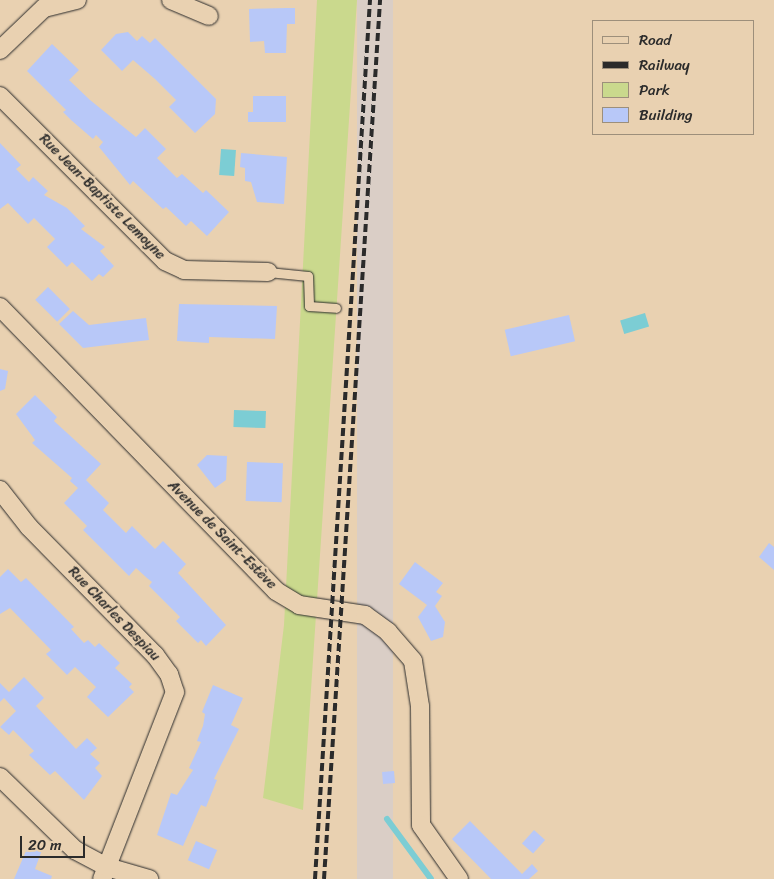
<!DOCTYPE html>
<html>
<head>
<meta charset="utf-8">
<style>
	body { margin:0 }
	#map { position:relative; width:774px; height:879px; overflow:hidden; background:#e9d1b1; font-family:Sriracha,sans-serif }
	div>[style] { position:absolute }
	.built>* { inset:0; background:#dacec6; transform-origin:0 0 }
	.green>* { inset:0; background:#cad98d }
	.water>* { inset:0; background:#7ccdd4; transform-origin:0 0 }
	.stream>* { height:6px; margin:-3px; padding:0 3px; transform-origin:3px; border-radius:3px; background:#7ccdd4 }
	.building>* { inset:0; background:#b8c8f8; transform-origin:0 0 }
	.roads { filter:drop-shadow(0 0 1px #2b2b2b) drop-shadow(0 0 1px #2b2b2b) }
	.lane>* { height:9px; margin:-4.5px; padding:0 4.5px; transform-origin:4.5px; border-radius:4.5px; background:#e9d1b1 }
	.street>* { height:18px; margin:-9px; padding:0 9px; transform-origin:9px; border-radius:9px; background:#e9d1b1 }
	.rail>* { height:4px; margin-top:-2px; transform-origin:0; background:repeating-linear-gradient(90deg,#2b2b2b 0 8px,transparent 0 12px) }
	span { translate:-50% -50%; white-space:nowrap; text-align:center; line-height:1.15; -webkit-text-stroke:4.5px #e9d1b1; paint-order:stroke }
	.street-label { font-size:14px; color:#2b2b2b }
	.legend { position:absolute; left:592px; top:20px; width:162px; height:115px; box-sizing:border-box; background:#e9d1b1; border:1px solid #9d8f7b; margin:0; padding:6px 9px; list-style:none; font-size:15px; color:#2b2b2b }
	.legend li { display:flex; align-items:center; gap:10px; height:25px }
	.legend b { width:25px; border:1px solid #9d8f7b }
	.scale { position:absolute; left:20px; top:836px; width:65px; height:22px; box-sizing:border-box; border:2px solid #2b2b2b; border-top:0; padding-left:6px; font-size:15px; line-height:18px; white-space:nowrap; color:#2b2b2b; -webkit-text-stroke:4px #e9d1b1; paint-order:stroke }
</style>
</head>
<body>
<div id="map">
	<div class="built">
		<i style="left:357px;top:0;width:36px;height:881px"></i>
	</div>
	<div class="green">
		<i style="clip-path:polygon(317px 0,357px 0,303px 810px,263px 798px,284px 625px)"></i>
	</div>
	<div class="water">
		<i style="left:221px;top:149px;width:15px;height:26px;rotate:4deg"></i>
		<i style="left:645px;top:313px;width:14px;height:26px;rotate:73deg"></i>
		<i style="left:234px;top:410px;width:32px;height:17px;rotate:2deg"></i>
	</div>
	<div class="stream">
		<i style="left:387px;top:819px;width:74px;rotate:53.7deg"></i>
	</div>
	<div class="building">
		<i style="clip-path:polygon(287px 8px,295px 8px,295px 24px,287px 24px,286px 53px,265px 53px,264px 41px,250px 42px,249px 9px)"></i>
		<i style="clip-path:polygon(128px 32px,137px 41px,142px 36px,150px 43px,155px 38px,216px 99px,215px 114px,195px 133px,169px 107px,176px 100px,155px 79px,133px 60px,122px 71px,101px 50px,116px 34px)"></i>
		<i style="clip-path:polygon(52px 44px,79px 70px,69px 80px,90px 100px,136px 137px,145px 128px,166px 149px,157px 158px,177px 178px,182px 174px,203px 193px,206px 190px,229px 212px,207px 236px,191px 221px,186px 226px,166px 207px,163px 209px,133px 181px,130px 185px,99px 147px,103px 142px,96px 135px,93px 139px,71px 120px,63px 112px,66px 110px,27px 71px)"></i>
		<i style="clip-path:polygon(253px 96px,286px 96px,286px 122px,248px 122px,248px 112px,253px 112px)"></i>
		<i style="clip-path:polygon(0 143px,21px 165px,16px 169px,29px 182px,33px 177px,48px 191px,44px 195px,67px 208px,85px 226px,81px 229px,105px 247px,100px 251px,114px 266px,103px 277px,99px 274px,92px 281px,72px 262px,67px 267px,47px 247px,55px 239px,34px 218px,28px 224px,8px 203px,0 209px)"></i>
		<i style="clip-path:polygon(241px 153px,287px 157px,284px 204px,257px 202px,251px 182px,245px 181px,245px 168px,240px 167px)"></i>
		<i style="left:48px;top:287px;width:31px;height:18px;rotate:45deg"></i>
		<i style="clip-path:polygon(179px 304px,277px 306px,275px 339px,209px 337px,209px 343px,177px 341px)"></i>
		<i style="clip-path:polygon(73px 311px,89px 325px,146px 318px,149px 340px,83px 348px,59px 324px)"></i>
		<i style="left:569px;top:315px;width:27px;height:66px;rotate:77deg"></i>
		<i style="clip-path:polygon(0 369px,8px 371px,5px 389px,0 391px)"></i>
		<i style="clip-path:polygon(35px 395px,57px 417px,54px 421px,101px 464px,86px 480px,109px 503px,103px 510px,126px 533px,132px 526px,155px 549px,163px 541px,186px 564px,178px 573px,226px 625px,206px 646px,201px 640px,198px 643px,176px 621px,180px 617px,149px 586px,152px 582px,147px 578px,136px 568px,129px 576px,83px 530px,87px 526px,64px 503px,78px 488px,70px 481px,72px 478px,32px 443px,35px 440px,16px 414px)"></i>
		<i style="clip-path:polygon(207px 455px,227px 456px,226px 480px,215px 488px,197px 465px)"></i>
		<i style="left:247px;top:462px;width:36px;height:39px;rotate:2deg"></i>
		<i style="clip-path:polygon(769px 543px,774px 547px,774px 570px,759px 557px)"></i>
		<i style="clip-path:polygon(415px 562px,443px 583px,436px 592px,442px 596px,435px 606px,445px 622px,443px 637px,431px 641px,418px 617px,427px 605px,399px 584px)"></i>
		<i style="clip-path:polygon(8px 569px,21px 582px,26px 578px,74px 627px,71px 629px,84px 643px,88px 640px,95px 647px,99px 643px,120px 663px,115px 668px,132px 684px,129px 687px,134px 692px,108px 717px,87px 697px,96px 687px,75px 667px,67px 675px,46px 654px,51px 650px,10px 608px,0 614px,0 577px)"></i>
		<i style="clip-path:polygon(24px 677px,44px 698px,36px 706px,76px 749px,87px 738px,97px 748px,90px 754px,100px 763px,95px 768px,102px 776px,84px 800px,55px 771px,50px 775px,29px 755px,34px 751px,13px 730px,9px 735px,0 727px,16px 711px,4px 698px,0 702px,0 683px,9px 692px)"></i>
		<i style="clip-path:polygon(213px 685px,243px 698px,231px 725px,239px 729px,214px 779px,217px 780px,206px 807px,201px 805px,183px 846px,157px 835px,171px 793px,177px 795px,193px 770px,189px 768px,201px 742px,197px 741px,203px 726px,205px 714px,202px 712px)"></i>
		<i style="left:394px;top:771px;width:12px;height:12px;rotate:85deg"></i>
		<i style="clip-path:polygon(470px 821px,522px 874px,532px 864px,538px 871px,529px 879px,491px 879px,452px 839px)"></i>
		<i style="left:534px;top:830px;width:15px;height:18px;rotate:42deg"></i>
		<i style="left:196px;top:841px;width:23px;height:21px;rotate:23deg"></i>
		<i style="clip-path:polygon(29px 844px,42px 850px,35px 869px,52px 876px,51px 879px,14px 879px)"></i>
	</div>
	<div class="roads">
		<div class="lane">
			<i style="left:268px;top:272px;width:40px;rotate:5.7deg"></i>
			<i style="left:308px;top:276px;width:30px;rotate:88deg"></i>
			<i style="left:309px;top:306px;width:27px;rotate:4deg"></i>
		</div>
		<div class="street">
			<i style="left:171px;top:0;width:41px;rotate:22.8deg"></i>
			<i style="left:0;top:50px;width:61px;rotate:-43.7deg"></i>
			<i style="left:44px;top:8px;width:34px;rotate:-14deg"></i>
			<i style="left:0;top:96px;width:233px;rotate:45deg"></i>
			<i style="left:165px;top:261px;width:21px;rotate:25deg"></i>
			<i style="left:184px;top:270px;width:84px;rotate:1.4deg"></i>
			<i style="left:0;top:307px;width:396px;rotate:45.8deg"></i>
			<i style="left:276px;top:591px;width:27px;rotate:31deg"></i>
			<i style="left:299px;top:605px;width:67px;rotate:8.6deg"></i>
			<i style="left:365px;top:615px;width:29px;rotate:36deg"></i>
			<i style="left:388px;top:632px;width:38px;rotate:49deg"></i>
			<i style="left:413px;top:661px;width:46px;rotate:81.2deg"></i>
			<i style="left:420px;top:706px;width:119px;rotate:89.5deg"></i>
			<i style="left:421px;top:825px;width:66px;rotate:54.9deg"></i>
			<i style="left:0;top:490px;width:47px;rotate:51.9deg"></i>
			<i style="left:29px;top:527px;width:180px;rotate:45.5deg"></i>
			<i style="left:155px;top:655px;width:24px;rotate:54deg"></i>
			<i style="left:169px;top:674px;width:19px;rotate:72deg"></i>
			<i style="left:175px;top:692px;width:201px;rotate:111.3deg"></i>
			<i style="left:0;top:777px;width:105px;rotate:44.2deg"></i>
			<i style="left:75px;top:850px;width:36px;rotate:28deg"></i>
			<i style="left:107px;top:867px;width:44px;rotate:15.9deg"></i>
		</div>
	</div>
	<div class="rail">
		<i style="left:315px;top:879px;width:881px;rotate:-86.42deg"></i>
		<i style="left:324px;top:879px;width:881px;rotate:-86.35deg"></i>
	</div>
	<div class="street-label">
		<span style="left:102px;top:197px;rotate:45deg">Rue Jean-Baptiste Lemoyne</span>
		<span style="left:222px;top:535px;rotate:45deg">Avenue de Saint-Estève</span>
		<span style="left:114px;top:614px;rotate:46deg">Rue Charles Despiau</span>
	</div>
	<ul class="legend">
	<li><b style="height:6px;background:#e9d1b1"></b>Road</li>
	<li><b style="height:6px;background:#2b2b2b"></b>Railway</li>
	<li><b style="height:14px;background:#cad98d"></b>Park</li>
	<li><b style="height:14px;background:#b8c8f8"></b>Building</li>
	</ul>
	<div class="scale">20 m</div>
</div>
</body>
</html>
